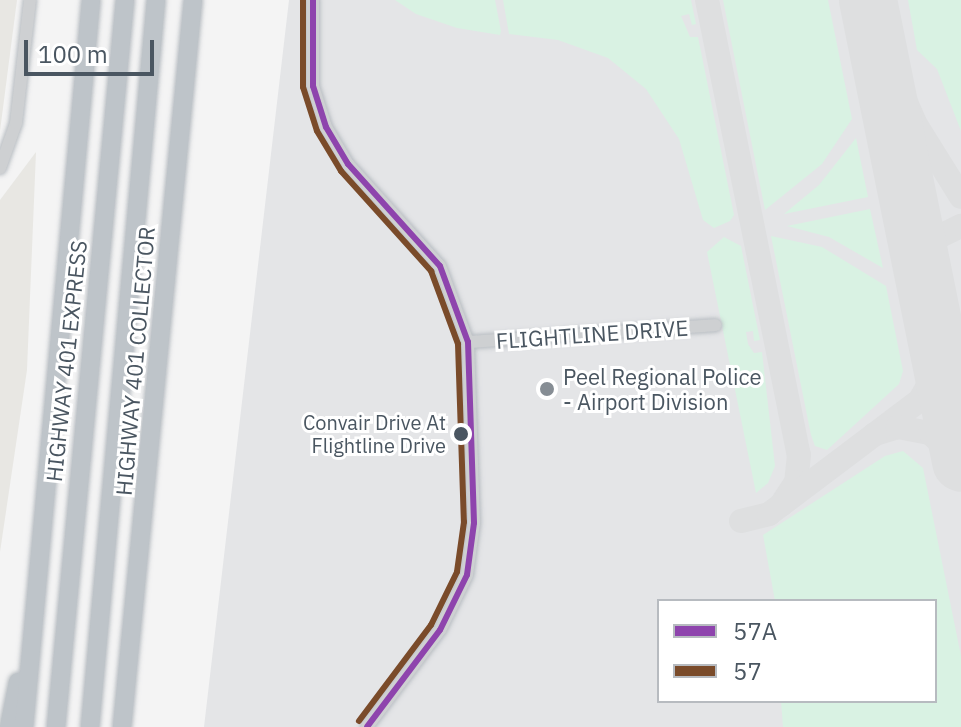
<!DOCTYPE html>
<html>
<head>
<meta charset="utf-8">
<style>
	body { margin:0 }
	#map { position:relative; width:961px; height:727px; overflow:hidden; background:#f4f4f4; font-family:"IBM Plex Sans",sans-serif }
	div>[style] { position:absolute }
	.commercial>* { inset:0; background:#e8e7e3 }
	.airport>* { inset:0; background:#e4e5e7 }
	.green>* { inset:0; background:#d9f2e3 }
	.taxiway>* { height:24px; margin:-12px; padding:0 12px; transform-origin:12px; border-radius:12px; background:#dedfe0 }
	.runway>* { height:58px; margin:-29px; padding:0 29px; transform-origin:29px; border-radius:29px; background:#dedfe0 }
	.roads { filter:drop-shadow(0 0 2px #b9bec3) drop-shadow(0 0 2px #b9bec3) }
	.minor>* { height:12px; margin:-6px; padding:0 6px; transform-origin:6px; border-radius:6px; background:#ced0d2 }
	.highway>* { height:18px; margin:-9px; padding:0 9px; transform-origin:9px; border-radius:9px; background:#bec4c9 }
	.bus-1>* { height:6px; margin:-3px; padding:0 3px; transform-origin:3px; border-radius:3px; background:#8e44ad }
	.bus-2>* { height:6px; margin:-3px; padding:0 3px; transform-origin:3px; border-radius:3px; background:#7a4b2a }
	.dots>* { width:22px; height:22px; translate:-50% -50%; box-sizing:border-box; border:4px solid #fff; border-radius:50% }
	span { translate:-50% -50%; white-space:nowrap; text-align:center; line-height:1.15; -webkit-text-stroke:6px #fff; paint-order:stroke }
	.bus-label { font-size:20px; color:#4a5661 }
	.right { translate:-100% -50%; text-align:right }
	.street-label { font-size:22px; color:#4a5661 }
	.poi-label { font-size:22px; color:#4a5661 }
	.left { translate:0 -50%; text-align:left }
	.legend { position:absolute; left:657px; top:599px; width:280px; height:104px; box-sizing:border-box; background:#fff; border:2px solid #b7bbc0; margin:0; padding:10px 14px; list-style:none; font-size:24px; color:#4a5661 }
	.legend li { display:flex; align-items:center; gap:16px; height:40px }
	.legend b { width:40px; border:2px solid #b7bbc0 }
	.scale { position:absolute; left:24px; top:40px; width:130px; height:36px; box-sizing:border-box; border:4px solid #4a5661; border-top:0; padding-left:10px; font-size:24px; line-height:28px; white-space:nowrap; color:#4a5661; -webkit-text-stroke:6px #fff; paint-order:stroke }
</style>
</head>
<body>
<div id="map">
	<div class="commercial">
		<i style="clip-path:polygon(0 0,17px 0,0 131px)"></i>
		<i style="clip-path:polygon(36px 152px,27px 370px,0 552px,0 200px)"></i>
	</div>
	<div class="airport">
		<i style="clip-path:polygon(evenodd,289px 0,961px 0,961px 727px,204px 727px,289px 0,659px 601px,935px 601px,935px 701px,659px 701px,659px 601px)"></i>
	</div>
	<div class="green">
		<i style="clip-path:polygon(395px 0,495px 0,501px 31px,500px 35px,457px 28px,416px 14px)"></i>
		<i style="clip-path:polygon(503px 0,691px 0,696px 24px,692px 25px,689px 14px,681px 16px,690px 37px,698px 37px,734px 215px,730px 221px,714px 228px,703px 220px,679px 139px,646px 89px,608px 58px,558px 40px,509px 34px)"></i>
		<i style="clip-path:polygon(723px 0,828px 0,852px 119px,822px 164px,765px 210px)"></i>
		<i style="clip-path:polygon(908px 0,961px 0,961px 131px,937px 69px,917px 50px)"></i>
		<i style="clip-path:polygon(856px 138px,868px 197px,784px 214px,819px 185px)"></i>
		<i style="clip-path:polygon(870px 209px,883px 268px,829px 237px,787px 226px)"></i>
		<i style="clip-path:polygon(771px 236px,822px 247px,886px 286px,903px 371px,899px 384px,827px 450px,815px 446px,811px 435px)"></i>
		<i style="clip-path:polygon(724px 237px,741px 246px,760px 340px,754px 341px,753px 331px,746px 332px,748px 344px,754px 353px,762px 352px,775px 466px,768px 483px,756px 493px,707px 252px)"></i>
		<i style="clip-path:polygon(903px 451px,923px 468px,961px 656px,961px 727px,783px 727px,781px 701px,935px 701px,935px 601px,775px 601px,763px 535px,885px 456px)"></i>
	</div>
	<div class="taxiway">
		<i style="left:707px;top:0;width:464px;rotate:78.6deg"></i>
		<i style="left:799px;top:455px;width:27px;rotate:96deg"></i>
		<i style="left:796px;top:482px;width:27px;rotate:123deg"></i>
		<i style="left:874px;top:29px;width:103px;rotate:66.4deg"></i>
		<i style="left:915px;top:123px;width:87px;rotate:58.1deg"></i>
		<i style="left:920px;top:271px;width:80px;rotate:78.4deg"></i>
		<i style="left:936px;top:349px;width:24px;rotate:92deg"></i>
		<i style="left:935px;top:373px;width:31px;rotate:119deg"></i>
		<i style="left:920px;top:400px;width:56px;rotate:142.9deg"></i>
		<i style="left:875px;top:434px;width:24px;rotate:-17deg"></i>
		<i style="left:898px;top:427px;width:33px;rotate:11deg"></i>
		<i style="left:930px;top:433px;width:33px;rotate:43deg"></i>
		<i style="left:954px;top:455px;width:20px;rotate:70deg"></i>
		<i style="left:922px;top:271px;width:34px;rotate:-69deg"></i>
		<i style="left:934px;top:239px;width:30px;rotate:-26deg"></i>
		<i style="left:741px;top:521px;width:29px;rotate:-14deg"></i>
		<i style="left:769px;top:514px;width:133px;rotate:-37deg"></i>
	</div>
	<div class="runway">
		<i style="left:868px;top:0;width:472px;rotate:78.6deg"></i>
	</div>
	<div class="roads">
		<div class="minor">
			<i style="left:313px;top:0;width:86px;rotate:90deg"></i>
			<i style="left:313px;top:86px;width:43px;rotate:72.4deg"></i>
			<i style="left:326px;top:127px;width:43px;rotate:59.3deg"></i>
			<i style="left:348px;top:164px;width:137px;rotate:48deg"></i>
			<i style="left:440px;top:266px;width:81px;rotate:69.8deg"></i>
			<i style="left:468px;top:342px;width:181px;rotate:88.1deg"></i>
			<i style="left:474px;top:523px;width:52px;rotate:97.7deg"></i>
			<i style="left:467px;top:575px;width:61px;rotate:116.1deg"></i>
			<i style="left:440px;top:630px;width:121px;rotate:127deg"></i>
			<i style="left:0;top:168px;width:48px;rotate:-70.4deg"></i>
			<i style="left:16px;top:123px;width:124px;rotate:-83.5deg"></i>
			<i style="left:468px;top:342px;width:248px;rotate:-3.9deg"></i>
		</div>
		<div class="highway">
			<i style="left:9px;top:727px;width:46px;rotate:-78.7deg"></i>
			<i style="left:24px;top:727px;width:730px;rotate:-84.73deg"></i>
			<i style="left:56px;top:727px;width:730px;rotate:-84.58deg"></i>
			<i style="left:90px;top:727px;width:730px;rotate:-84.81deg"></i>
			<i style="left:122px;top:727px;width:730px;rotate:-84.42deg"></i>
		</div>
	</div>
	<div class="bus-1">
		<i style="left:313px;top:0;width:86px;rotate:90deg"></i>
		<i style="left:313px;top:86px;width:43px;rotate:72.4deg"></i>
		<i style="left:326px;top:127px;width:43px;rotate:59.3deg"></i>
		<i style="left:348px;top:164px;width:137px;rotate:48deg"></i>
		<i style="left:440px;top:266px;width:81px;rotate:69.8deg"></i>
		<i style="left:468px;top:342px;width:181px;rotate:88.1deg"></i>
		<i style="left:474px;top:523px;width:52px;rotate:97.7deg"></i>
		<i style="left:467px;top:575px;width:61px;rotate:116.1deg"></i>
		<i style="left:440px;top:630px;width:121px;rotate:127deg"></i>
	</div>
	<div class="bus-2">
		<i style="left:303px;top:0;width:87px;rotate:90deg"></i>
		<i style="left:303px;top:87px;width:46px;rotate:72.3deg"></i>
		<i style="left:317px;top:131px;width:47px;rotate:59deg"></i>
		<i style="left:341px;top:171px;width:135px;rotate:48deg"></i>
		<i style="left:431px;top:271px;width:78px;rotate:69.7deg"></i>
		<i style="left:458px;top:344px;width:178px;rotate:88.1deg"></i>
		<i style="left:464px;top:522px;width:50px;rotate:98deg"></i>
		<i style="left:457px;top:572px;width:59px;rotate:116.1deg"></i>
		<i style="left:431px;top:625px;width:120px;rotate:126.9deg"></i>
	</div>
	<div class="dots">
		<i style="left:547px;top:389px;background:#868d94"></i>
		<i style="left:461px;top:434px;background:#4a5661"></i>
	</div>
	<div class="bus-label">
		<span class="right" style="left:446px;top:434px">Convair Drive At<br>Flightline Drive</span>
	</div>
	<div class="street-label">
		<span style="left:592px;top:334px;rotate:-4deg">FLIGHTLINE DRIVE</span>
		<span style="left:66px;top:361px;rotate:-84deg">HIGHWAY 401 EXPRESS</span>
		<span style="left:135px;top:361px;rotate:-85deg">HIGHWAY 401 COLLECTOR</span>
	</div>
	<div class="poi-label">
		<span class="left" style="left:563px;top:389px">Peel Regional Police<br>- Airport Division</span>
	</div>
	<ul class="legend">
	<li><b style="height:10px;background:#8e44ad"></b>57A</li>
	<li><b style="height:10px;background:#7a4b2a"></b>57</li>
	</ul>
	<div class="scale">100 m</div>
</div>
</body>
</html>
